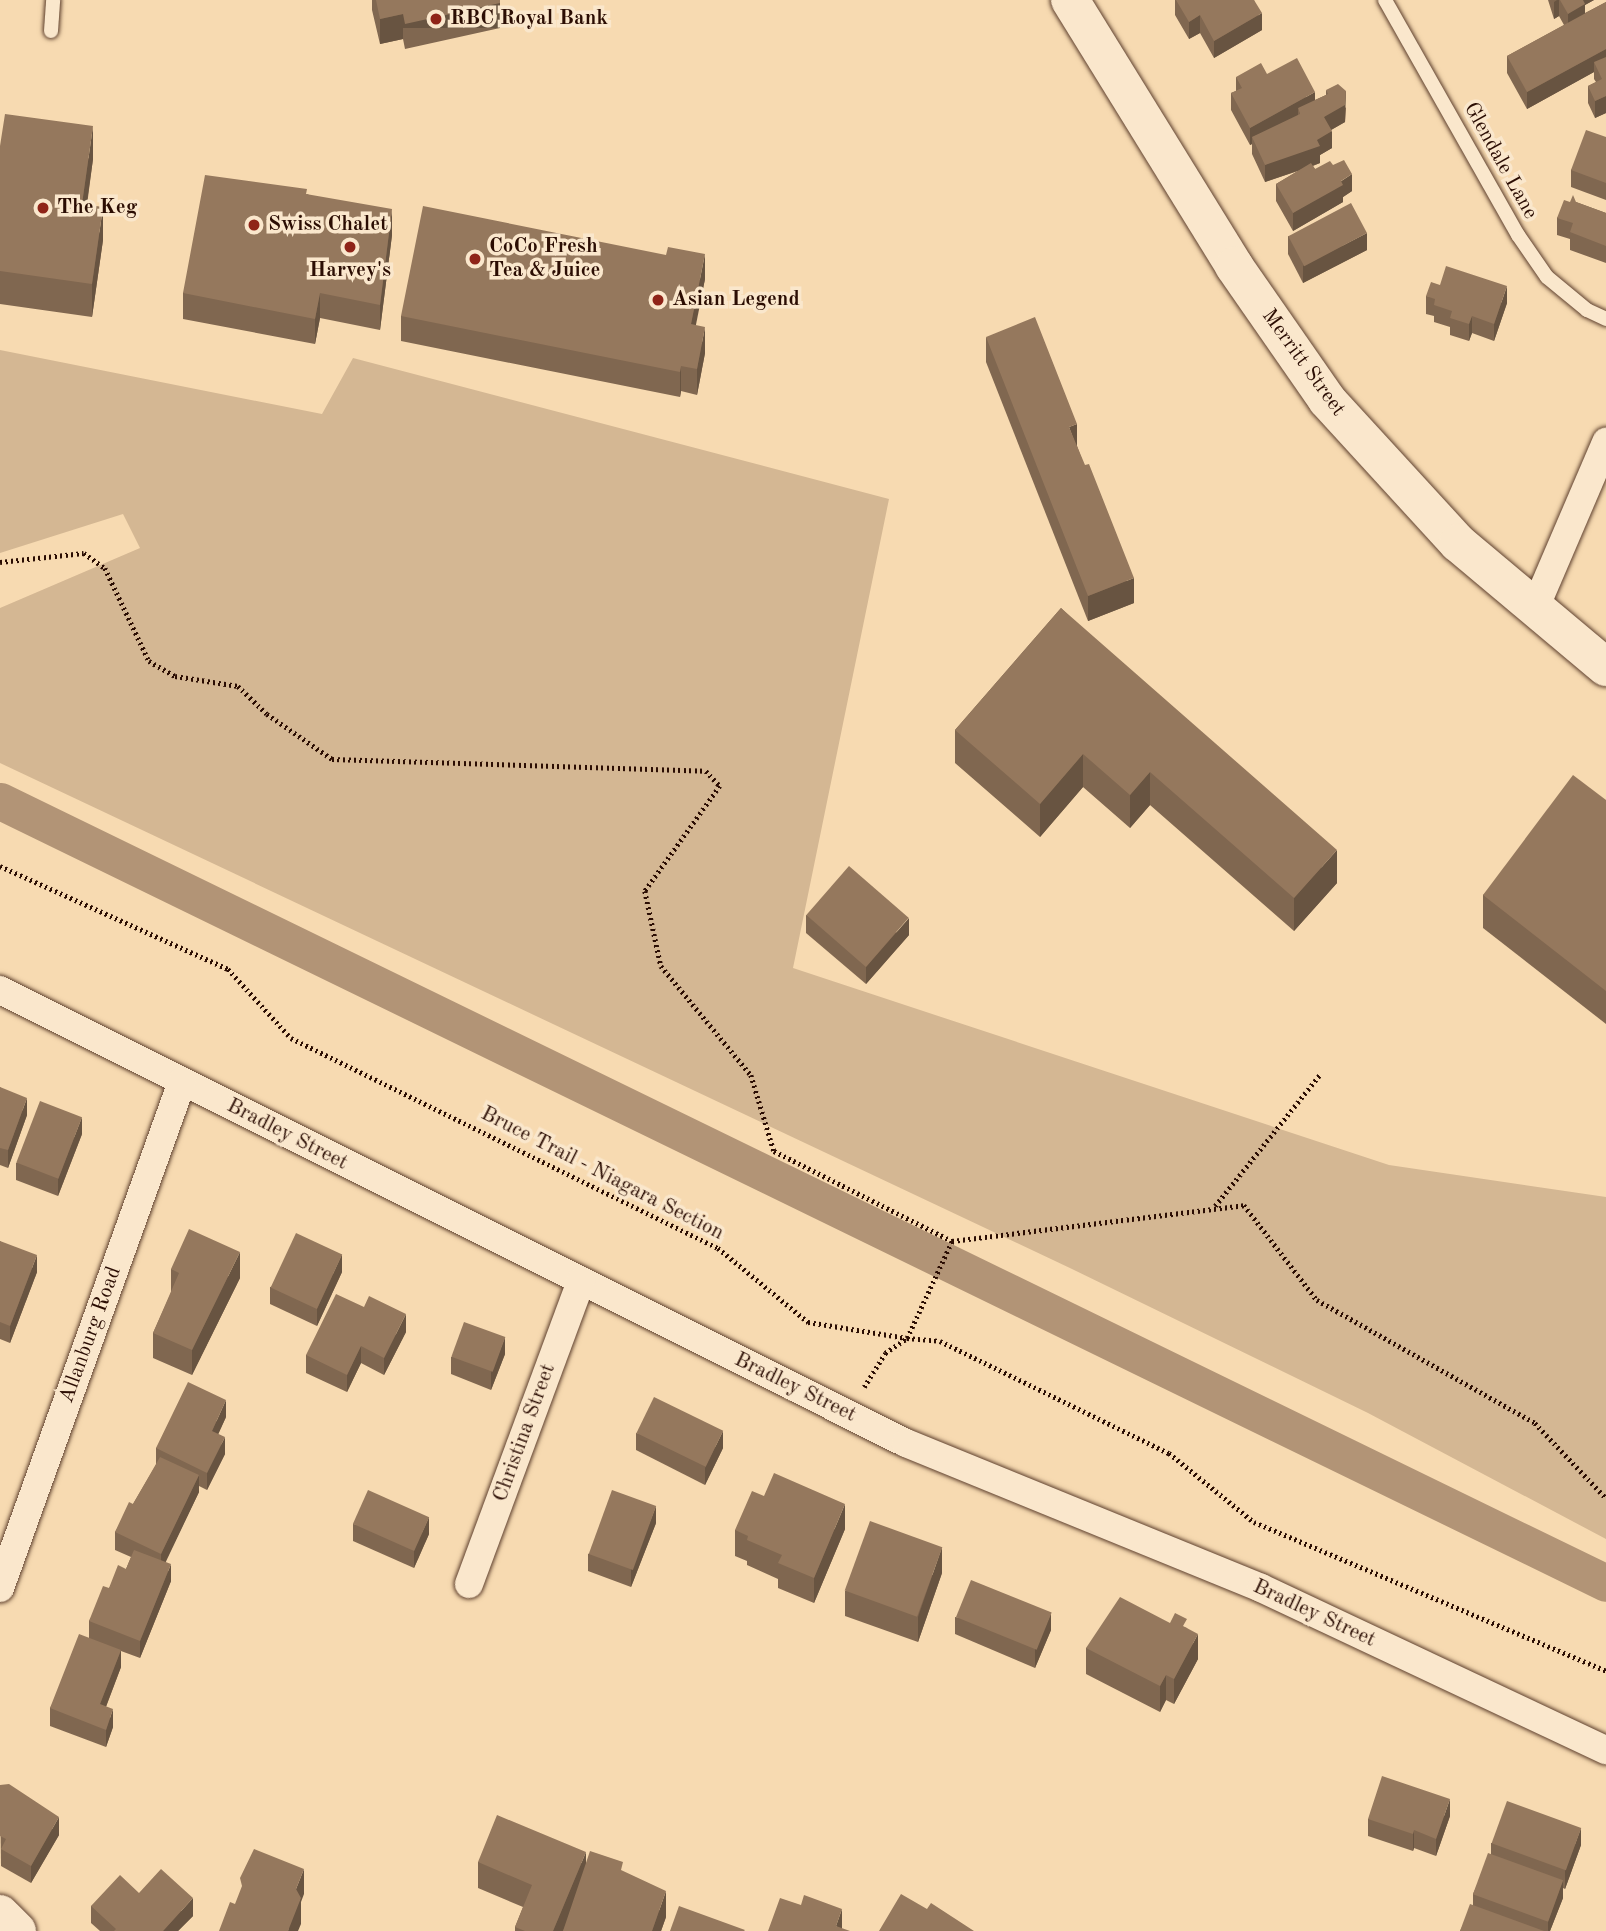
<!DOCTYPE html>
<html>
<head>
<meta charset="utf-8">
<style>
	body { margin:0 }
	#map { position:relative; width:1606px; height:1931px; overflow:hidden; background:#f7dab1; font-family:"Old Standard TT",serif }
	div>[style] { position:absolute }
	.green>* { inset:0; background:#d4b793 }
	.canal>* { height:37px; margin:-18.5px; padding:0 18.5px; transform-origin:18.5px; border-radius:18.5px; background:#b29476 }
	.path>* { height:4.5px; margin-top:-2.25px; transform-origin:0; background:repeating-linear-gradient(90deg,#2b0d03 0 2px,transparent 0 5.5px) }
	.roads { filter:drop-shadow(0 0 2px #5e402e) drop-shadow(0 0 2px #5e402e) }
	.lane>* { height:14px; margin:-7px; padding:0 7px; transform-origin:7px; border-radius:7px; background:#fae7cc }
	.street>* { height:28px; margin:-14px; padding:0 14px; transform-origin:14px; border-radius:14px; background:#fae7cc }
	.secondary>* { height:38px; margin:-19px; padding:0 19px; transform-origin:19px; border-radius:19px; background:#fae7cc }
	.wall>* { inset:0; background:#806750 }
	.shaded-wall>* { inset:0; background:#685441; transform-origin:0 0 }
	.building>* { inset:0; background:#95785d; transform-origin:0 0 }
	.dots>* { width:19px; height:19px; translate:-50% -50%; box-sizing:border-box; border:4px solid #fae7cc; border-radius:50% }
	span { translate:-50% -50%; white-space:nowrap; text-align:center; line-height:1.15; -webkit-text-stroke:7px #fae7cc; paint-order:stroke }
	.poi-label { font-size:21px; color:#2b0d03; font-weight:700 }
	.left { translate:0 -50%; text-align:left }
	.street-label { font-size:21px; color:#2b0d03 }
</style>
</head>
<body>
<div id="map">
	<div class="green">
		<i style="clip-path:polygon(0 350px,322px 414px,353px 358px,889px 499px,793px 968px,1389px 1165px,1606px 1197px,1606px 1539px,1368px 1413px,1072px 1269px,0 763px,0 608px,140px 548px,123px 514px,0 553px)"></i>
	</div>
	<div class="canal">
		<i style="left:0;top:801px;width:1786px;rotate:25.96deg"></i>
	</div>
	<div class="path">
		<i style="left:0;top:562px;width:84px;rotate:-6.1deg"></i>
		<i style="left:84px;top:553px;width:26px;rotate:36deg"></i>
		<i style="left:105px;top:568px;width:103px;rotate:64.7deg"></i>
		<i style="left:149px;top:661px;width:30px;rotate:30deg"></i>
		<i style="left:175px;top:676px;width:64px;rotate:9deg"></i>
		<i style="left:238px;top:686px;width:40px;rotate:44deg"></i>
		<i style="left:267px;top:714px;width:79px;rotate:34.7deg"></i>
		<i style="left:332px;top:759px;width:374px;rotate:1.8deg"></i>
		<i style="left:706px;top:771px;width:21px;rotate:47deg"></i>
		<i style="left:720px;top:786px;width:129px;rotate:125.5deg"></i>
		<i style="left:645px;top:891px;width:77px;rotate:78deg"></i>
		<i style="left:661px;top:966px;width:141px;rotate:50.5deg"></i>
		<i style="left:751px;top:1075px;width:79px;rotate:73.2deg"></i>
		<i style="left:774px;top:1151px;width:199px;rotate:26.8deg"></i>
		<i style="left:0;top:866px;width:250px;rotate:24.3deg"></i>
		<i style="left:228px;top:969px;width:93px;rotate:47.6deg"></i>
		<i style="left:291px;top:1038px;width:476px;rotate:26.2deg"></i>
		<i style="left:718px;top:1248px;width:117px;rotate:39.4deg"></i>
		<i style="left:808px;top:1322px;width:100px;rotate:9.2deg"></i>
		<i style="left:907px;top:1338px;width:107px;rotate:-65.1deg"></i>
		<i style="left:952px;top:1241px;width:294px;rotate:-7deg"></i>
		<i style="left:1244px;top:1205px;width:120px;rotate:52.5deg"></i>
		<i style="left:1317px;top:1300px;width:250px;rotate:29.4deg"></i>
		<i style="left:1535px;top:1423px;width:103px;rotate:46.6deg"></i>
		<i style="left:1215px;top:1206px;width:170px;rotate:-51.4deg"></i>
		<i style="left:864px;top:1387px;width:40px;rotate:-58deg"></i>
		<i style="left:885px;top:1353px;width:27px;rotate:-34deg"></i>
		<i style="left:907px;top:1338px;width:33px;rotate:5deg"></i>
		<i style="left:940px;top:1341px;width:255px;rotate:26.1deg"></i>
		<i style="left:1169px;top:1453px;width:109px;rotate:39.1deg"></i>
		<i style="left:1254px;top:1522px;width:382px;rotate:22.9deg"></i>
	</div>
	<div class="roads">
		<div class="lane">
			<i style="left:1385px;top:0;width:270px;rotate:60.5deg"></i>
			<i style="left:1518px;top:235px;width:51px;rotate:55.4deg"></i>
			<i style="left:1547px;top:277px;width:52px;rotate:39.5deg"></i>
			<i style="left:1587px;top:310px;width:21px;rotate:25deg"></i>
			<i style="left:51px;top:31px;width:31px;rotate:-86deg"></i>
		</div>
		<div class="street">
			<i style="left:1535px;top:608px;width:181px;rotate:-66.8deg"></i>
			<i style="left:0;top:990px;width:1013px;rotate:26.57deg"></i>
			<i style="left:906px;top:1443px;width:383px;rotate:22.2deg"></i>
			<i style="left:1261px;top:1588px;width:381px;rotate:25.2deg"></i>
			<i style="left:469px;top:1584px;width:323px;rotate:-69.7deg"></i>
			<i style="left:0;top:1588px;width:538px;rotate:-70.22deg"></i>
		</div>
		<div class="secondary">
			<i style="left:1070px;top:0;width:312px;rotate:58.3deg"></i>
			<i style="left:1234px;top:266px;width:163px;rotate:55.2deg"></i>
			<i style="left:1327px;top:400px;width:194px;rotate:47.5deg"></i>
			<i style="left:1458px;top:543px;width:193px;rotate:40deg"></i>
			<i style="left:0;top:1914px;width:24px;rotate:45deg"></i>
		</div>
	</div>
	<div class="wall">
		<i style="clip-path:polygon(372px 0,500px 0,500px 28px,405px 49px,403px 39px,380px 44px,372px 10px)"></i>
		<i style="clip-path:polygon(1175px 0,1254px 0,1262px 30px,1214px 58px,1200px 33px,1189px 39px,1175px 15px)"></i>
		<i style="clip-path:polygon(1548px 0,1594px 0,1585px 5px,1585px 13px,1606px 2px,1606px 113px,1595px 118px,1588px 103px,1588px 86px,1596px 82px,1594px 79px,1594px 72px,1527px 109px,1507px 73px,1507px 56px,1564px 25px,1559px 16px,1554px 19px)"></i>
		<i style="clip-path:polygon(1236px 77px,1315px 100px,1326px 95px,1326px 90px,1346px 108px,1345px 122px,1331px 130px,1332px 148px,1320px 155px,1320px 163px,1313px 166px,1315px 169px,1352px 191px,1343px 197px,1343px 202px,1293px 231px,1276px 201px,1276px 184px,1298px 171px,1265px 182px,1252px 154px,1252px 144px,1250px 145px,1231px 110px,1231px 93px,1236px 91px)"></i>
		<i style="clip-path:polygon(1606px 137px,1606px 200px,1571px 187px,1571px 170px)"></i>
		<i style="clip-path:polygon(0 146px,93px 159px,87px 205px,103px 240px,92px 317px,0 304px)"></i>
		<i style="clip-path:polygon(307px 194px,392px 235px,380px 330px,320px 318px,315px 344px,183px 319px,183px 293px)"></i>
		<i style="clip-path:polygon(1570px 202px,1576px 202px,1606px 213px,1606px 263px,1570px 250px,1570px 239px,1557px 235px,1557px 218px)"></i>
		<i style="clip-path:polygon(1288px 236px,1367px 250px,1303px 283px,1288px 254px)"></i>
		<i style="clip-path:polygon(705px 279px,695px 325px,705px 353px,697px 395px,681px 391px,680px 397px,401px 341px,401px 316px)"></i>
		<i style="clip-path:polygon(1426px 296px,1507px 303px,1494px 341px,1472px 333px,1469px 341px,1450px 335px,1450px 327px,1434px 322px,1434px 316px,1426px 314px)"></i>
		<i style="clip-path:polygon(986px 337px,1077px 446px,1134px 603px,1088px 621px,986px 362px)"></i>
		<i style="clip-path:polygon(1061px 608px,1337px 883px,1294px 931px,1150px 805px,1130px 828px,1083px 787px,1040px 837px,955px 763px,955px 730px)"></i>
		<i style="clip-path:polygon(1606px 800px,1606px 1024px,1483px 928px,1483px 895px)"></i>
		<i style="clip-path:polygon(806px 915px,909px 935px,866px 984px,806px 933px)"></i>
		<i style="clip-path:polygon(0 1087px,27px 1115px,8px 1168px,0 1165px)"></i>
		<i style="clip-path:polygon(82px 1134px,58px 1196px,16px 1180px,16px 1163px)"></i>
		<i style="clip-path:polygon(0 1241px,37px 1272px,10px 1343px,0 1339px)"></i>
		<i style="clip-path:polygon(171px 1269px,240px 1278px,192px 1375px,153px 1358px,153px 1333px,171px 1293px)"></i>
		<i style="clip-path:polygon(342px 1272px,317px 1326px,270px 1304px,270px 1287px)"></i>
		<i style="clip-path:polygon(406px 1332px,384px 1375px,361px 1363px,347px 1392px,306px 1373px,306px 1355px)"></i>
		<i style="clip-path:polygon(505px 1354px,491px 1390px,451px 1374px,451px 1357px)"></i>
		<i style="clip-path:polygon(226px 1417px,218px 1434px,225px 1454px,207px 1490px,199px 1486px,199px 1492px,165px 1562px,171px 1581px,140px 1658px,121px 1651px,121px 1667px,106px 1707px,113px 1727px,106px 1747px,50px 1726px,50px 1708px,89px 1638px,89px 1621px,109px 1588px,126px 1569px,131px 1557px,115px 1550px,115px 1532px,133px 1504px,156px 1465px,156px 1448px)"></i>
		<i style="clip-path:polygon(636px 1433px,723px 1448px,705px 1485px,636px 1450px)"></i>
		<i style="clip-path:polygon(656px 1523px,631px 1587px,588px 1571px,588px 1554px)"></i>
		<i style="clip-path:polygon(353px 1524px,429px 1534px,414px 1568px,353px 1541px)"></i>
		<i style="clip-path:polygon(845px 1529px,814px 1603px,778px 1588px,778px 1579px,747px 1565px,747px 1561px,735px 1556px,735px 1530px)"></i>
		<i style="clip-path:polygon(942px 1573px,918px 1642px,845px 1616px,845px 1591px)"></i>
		<i style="clip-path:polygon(955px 1617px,1051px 1630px,1035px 1668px,955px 1634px)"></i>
		<i style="clip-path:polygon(1170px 1623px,1187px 1628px,1198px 1659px,1174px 1704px,1166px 1700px,1160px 1712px,1086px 1674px,1086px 1648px)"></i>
		<i style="clip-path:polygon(0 1785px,59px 1835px,31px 1883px,1px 1866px)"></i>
		<i style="clip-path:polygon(1450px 1816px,1436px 1856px,1414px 1848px,1413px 1851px,1368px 1836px,1368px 1819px)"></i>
		<i style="clip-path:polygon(1491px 1843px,1581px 1845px,1565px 1889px,1563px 1888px,1563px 1898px,1550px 1931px,1460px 1931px,1473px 1905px,1473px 1894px,1491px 1854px)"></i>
		<i style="clip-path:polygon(478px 1862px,586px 1863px,623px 1872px,666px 1917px,661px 1931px,515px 1931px,515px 1927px,523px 1907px,478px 1888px)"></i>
		<i style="clip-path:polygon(139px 1893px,193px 1916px,178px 1931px,100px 1931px,91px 1923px,91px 1906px)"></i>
	</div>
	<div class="shaded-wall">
		<i style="clip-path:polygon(1557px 0,1559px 0,1559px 16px,1554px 19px,1554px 2px)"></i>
		<i style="clip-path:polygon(1578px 0,1594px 0,1585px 5px,1585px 21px,1568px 31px,1568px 14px)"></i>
		<i style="left:500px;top:3px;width:25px;height:97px;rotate:90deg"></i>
		<i style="clip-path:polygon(1262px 13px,1262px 30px,1214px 58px,1214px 41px)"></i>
		<i style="clip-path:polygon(403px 14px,403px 39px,380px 44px,380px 19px)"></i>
		<i style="clip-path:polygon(1200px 15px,1200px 33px,1189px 39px,1189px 22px)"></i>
		<i style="clip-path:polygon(1606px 49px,1606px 66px,1594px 62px,1594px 72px,1527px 109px,1527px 92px)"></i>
		<i style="clip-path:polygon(1346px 91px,1345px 122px,1324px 134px,1324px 117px)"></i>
		<i style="clip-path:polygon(1315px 92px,1315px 109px,1300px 114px,1298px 108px,1298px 119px,1252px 137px,1252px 144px,1250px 145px,1250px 128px)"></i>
		<i style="clip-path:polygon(1606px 96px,1606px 113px,1595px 118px,1595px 101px)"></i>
		<i style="clip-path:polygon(93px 126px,93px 159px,82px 237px,82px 204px)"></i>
		<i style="clip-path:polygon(1332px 131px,1332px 148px,1320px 155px,1320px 163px,1265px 182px,1265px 165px)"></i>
		<i style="clip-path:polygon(1352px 174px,1352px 191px,1343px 197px,1343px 202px,1293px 231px,1293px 213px)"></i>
		<i style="clip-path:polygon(103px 207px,103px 240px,92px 317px,92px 284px)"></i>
		<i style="clip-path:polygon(392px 209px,392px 235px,380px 330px,380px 305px)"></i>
		<i style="clip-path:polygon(1367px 233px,1367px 250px,1303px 283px,1303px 266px)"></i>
		<i style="clip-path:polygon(705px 254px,705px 279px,691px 350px,691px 324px)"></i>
		<i style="clip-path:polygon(1507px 286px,1507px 303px,1494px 341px,1494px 324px)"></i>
		<i style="clip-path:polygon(320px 293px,320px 318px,315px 344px,315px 319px)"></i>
		<i style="clip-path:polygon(1472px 316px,1472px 333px,1469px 341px,1469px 324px)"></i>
		<i style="clip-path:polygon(705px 327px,705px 353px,697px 395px,697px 369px)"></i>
		<i style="clip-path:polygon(681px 366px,681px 391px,680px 397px,680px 372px)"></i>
		<i style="clip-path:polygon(1077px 424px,1077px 449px,1069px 427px)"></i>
		<i style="clip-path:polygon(1134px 578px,1134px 603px,1088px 621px,1088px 596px)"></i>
		<i style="clip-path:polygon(1083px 754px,1083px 787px,1040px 837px,1040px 804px)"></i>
		<i style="clip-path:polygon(1150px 772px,1150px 805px,1130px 828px,1130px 795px)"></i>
		<i style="clip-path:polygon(1337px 850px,1337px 883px,1294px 931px,1294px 898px)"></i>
		<i style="clip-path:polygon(909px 918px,909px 935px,866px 984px,866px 967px)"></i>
		<i style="clip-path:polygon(27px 1098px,27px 1115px,8px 1168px,8px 1150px)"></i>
		<i style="clip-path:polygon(82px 1117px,82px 1134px,58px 1196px,58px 1179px)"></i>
		<i style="clip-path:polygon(240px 1252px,240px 1278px,192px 1375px,192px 1350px)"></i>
		<i style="clip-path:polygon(342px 1254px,342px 1272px,317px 1326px,317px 1309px)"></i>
		<i style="clip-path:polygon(37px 1255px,37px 1272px,10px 1343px,10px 1326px)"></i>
		<i style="clip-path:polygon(406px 1314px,406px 1332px,384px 1375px,384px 1358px)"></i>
		<i style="clip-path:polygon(505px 1337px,505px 1354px,491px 1390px,491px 1373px)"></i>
		<i style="clip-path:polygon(361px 1346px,361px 1363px,347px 1392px,347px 1375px)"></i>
		<i style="clip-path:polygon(226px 1400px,226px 1417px,212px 1448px,212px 1431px)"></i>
		<i style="clip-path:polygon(723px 1431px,723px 1448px,705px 1485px,705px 1468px)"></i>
		<i style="clip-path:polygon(225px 1437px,225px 1454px,207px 1490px,207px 1473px)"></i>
		<i style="clip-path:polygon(199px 1475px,199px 1492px,161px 1572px,161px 1554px)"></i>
		<i style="clip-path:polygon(845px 1504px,845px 1529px,814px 1603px,814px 1578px)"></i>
		<i style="clip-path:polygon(656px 1506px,656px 1523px,631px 1587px,631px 1570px)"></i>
		<i style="clip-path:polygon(429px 1517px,429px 1534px,414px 1568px,414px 1550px)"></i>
		<i style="clip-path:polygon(942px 1547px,942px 1573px,918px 1642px,918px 1617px)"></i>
		<i style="clip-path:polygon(171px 1564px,171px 1581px,140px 1658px,140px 1641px)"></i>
		<i style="clip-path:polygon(1051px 1613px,1051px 1630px,1035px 1668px,1035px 1650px)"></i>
		<i style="clip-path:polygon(1198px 1634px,1198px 1659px,1174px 1704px,1174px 1679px)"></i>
		<i style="clip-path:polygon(121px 1650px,121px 1667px,100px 1722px,100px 1704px)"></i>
		<i style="clip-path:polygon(1166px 1675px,1166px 1700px,1160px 1712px,1160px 1686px)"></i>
		<i style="clip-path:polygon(113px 1709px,113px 1727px,106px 1747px,106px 1730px)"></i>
		<i style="clip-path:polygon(1450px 1799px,1450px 1816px,1436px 1856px,1436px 1839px)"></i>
		<i style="clip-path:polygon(59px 1817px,59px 1835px,31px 1883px,31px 1866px)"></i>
		<i style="clip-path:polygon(1581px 1828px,1581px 1845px,1565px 1889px,1565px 1871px)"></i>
		<i style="clip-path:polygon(1414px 1830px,1414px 1848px,1413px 1851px,1413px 1834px)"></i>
		<i style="clip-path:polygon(586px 1852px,586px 1877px,563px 1931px,553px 1931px)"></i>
		<i style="clip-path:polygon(304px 1869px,304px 1894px,301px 1902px,301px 1924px,298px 1931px,288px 1931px,296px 1889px)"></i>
		<i style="clip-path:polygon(1563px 1880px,1563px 1898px,1550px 1931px,1548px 1931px,1548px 1921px)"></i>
		<i style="clip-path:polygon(666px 1891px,666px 1917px,661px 1931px,652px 1931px)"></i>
		<i style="clip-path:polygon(193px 1898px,193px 1916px,178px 1931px,163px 1931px)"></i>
		<i style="clip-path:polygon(842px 1909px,842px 1931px,836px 1926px)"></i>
	</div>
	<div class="building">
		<i style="clip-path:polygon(376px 0,500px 0,500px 3px,405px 24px,403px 14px,380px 19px)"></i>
		<i style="clip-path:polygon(1176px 0,1254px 0,1262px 13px,1214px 41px,1200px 15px,1189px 22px)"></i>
		<i style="clip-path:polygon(1560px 0,1583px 0,1585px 4px,1568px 14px)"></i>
		<i style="clip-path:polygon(1606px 2px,1606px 49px,1527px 92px,1507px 56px)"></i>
		<i style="clip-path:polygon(1606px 57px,1606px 96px,1595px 101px,1588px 86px,1602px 79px,1594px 62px)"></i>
		<i style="clip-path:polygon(1297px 58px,1315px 92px,1250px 128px,1231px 93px,1242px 88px,1236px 77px,1261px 63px,1267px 74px)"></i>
		<i style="clip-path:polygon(1338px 84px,1346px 91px,1345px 105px,1324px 117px,1332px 131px,1317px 140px,1320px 146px,1265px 165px,1252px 137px,1300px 114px,1298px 108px,1328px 94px,1326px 90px)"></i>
		<i style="clip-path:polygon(5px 114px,93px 126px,82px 204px,103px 207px,92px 284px,0 271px,0 146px)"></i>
		<i style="clip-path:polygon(1586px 130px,1606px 137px,1606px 183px,1571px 170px)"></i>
		<i style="clip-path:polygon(1344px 160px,1352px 174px,1341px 181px,1343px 185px,1293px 213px,1276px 184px,1311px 163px,1315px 169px,1330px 161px,1333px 165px)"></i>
		<i style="clip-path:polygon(205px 175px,307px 189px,306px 194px,392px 209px,380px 305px,320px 293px,315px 319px,183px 293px)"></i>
		<i style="clip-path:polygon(1573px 195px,1576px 202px,1606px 213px,1606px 246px,1570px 232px,1573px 223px,1557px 218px,1564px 200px,1570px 202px)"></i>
		<i style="left:1351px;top:203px;width:34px;height:71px;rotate:62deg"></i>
		<i style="clip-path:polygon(423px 206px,666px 255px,668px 247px,705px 254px,691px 324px,705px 327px,697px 369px,681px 366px,680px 372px,401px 316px)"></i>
		<i style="clip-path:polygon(1446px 266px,1507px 286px,1494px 324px,1472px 316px,1469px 324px,1450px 318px,1452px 311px,1434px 305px,1435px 299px,1426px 296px,1431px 282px,1440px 285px)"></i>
		<i style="clip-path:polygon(1035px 317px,1077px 424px,1069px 427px,1085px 465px,1089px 464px,1134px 578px,1088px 596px,986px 337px)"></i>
		<i style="clip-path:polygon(1061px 608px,1337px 850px,1294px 898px,1150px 772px,1130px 795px,1083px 754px,1040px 804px,955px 730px)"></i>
		<i style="clip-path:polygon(1573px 775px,1606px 800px,1606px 991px,1483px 895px)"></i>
		<i style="left:849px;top:866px;width:79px;height:65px;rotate:41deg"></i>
		<i style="clip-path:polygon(0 1087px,27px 1098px,8px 1150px,0 1148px)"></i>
		<i style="left:40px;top:1101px;width:45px;height:66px;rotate:21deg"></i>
		<i style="clip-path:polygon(189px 1229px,240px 1252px,192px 1350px,153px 1333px,179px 1273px,171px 1269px)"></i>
		<i style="left:296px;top:1233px;width:51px;height:60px;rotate:25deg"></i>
		<i style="clip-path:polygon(0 1241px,37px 1255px,10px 1326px,0 1322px)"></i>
		<i style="clip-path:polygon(336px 1294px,364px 1307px,369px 1296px,406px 1314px,384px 1358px,361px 1346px,347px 1375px,306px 1355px)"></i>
		<i style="left:464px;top:1322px;width:44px;height:37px;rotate:20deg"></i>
		<i style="clip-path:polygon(188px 1382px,226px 1400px,212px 1431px,225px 1437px,207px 1473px,156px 1448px)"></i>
		<i style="left:654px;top:1397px;width:77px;height:40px;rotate:26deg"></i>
		<i style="clip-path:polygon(160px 1457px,199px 1475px,161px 1554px,115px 1532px,129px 1502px,133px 1504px)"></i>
		<i style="clip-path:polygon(774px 1473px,845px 1504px,814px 1578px,778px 1563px,782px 1555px,747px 1540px,748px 1536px,735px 1530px,752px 1491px,764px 1496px)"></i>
		<i style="left:368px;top:1490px;width:67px;height:37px;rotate:24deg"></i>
		<i style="left:612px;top:1490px;width:47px;height:68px;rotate:20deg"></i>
		<i style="left:870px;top:1521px;width:77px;height:74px;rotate:20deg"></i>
		<i style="clip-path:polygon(134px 1550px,171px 1564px,140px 1641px,89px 1621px,103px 1586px,109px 1588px,118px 1565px,126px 1569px)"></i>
		<i style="left:971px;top:1580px;width:87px;height:40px;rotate:22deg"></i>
		<i style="clip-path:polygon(1120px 1597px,1170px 1623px,1175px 1613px,1187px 1619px,1183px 1626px,1198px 1634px,1174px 1679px,1166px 1675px,1160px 1686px,1086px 1648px)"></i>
		<i style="clip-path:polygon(79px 1634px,121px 1650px,100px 1704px,113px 1709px,106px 1730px,50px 1708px)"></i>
		<i style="clip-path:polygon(1382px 1776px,1450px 1799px,1436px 1839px,1414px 1830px,1413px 1834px,1368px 1819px)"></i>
		<i style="clip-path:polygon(9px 1784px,59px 1817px,31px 1866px,1px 1849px,6px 1839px,0 1836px,0 1785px)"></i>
		<i style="left:1507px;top:1801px;width:79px;height:45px;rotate:20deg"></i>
		<i style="clip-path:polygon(497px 1815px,586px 1852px,553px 1931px,525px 1931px,515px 1927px,532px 1885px,478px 1862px)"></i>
		<i style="clip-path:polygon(254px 1849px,304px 1869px,296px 1889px,301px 1898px,288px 1931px,219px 1931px,230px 1902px,235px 1904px,242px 1886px,240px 1878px)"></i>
		<i style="clip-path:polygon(590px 1851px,623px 1862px,621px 1870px,666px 1891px,652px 1931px,563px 1931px)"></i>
		<i style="left:1488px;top:1853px;width:80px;height:44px;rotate:20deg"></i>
		<i style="clip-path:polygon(161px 1869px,193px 1898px,163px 1931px,114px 1931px,116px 1929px,91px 1906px,120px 1875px,139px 1893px)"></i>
		<i style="clip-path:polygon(901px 1894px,927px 1909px,931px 1903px,974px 1931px,879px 1931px)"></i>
		<i style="clip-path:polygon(804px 1895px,842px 1909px,836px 1926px,850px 1931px,768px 1931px,780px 1898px,801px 1905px)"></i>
		<i style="clip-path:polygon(1470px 1904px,1544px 1931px,1460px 1931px)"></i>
		<i style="clip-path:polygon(679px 1906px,745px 1930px,744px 1931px,670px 1931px)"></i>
	</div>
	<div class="dots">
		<i style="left:436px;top:19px;background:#8f2418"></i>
		<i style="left:43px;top:208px;background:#8f2418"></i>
		<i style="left:254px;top:225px;background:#8f2418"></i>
		<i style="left:350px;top:247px;background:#8f2418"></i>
		<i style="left:475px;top:259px;background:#8f2418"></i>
		<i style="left:658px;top:300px;background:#8f2418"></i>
	</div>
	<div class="poi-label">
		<span class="left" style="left:450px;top:19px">RBC Royal Bank</span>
		<span class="left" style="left:57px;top:208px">The Keg</span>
		<span class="left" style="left:268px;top:225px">Swiss Chalet</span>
		<span class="left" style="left:489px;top:259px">CoCo Fresh<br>Tea &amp; Juice</span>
		<span style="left:350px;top:271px">Harvey's</span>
		<span class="left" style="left:672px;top:300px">Asian Legend</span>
	</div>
	<div class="street-label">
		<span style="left:1500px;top:161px;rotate:61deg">Glendale Lane</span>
		<span style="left:1303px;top:363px;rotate:54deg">Merritt Street</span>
		<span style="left:287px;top:1135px;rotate:27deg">Bradley Street</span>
		<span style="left:602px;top:1174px;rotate:27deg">Bruce Trail - Niagara Section</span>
		<span style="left:91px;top:1335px;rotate:-70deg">Allanburg Road</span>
		<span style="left:795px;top:1388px;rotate:26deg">Bradley Street</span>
		<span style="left:525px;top:1433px;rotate:-70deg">Christina Street</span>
		<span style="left:1314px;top:1614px;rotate:25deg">Bradley Street</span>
	</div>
</div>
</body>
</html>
